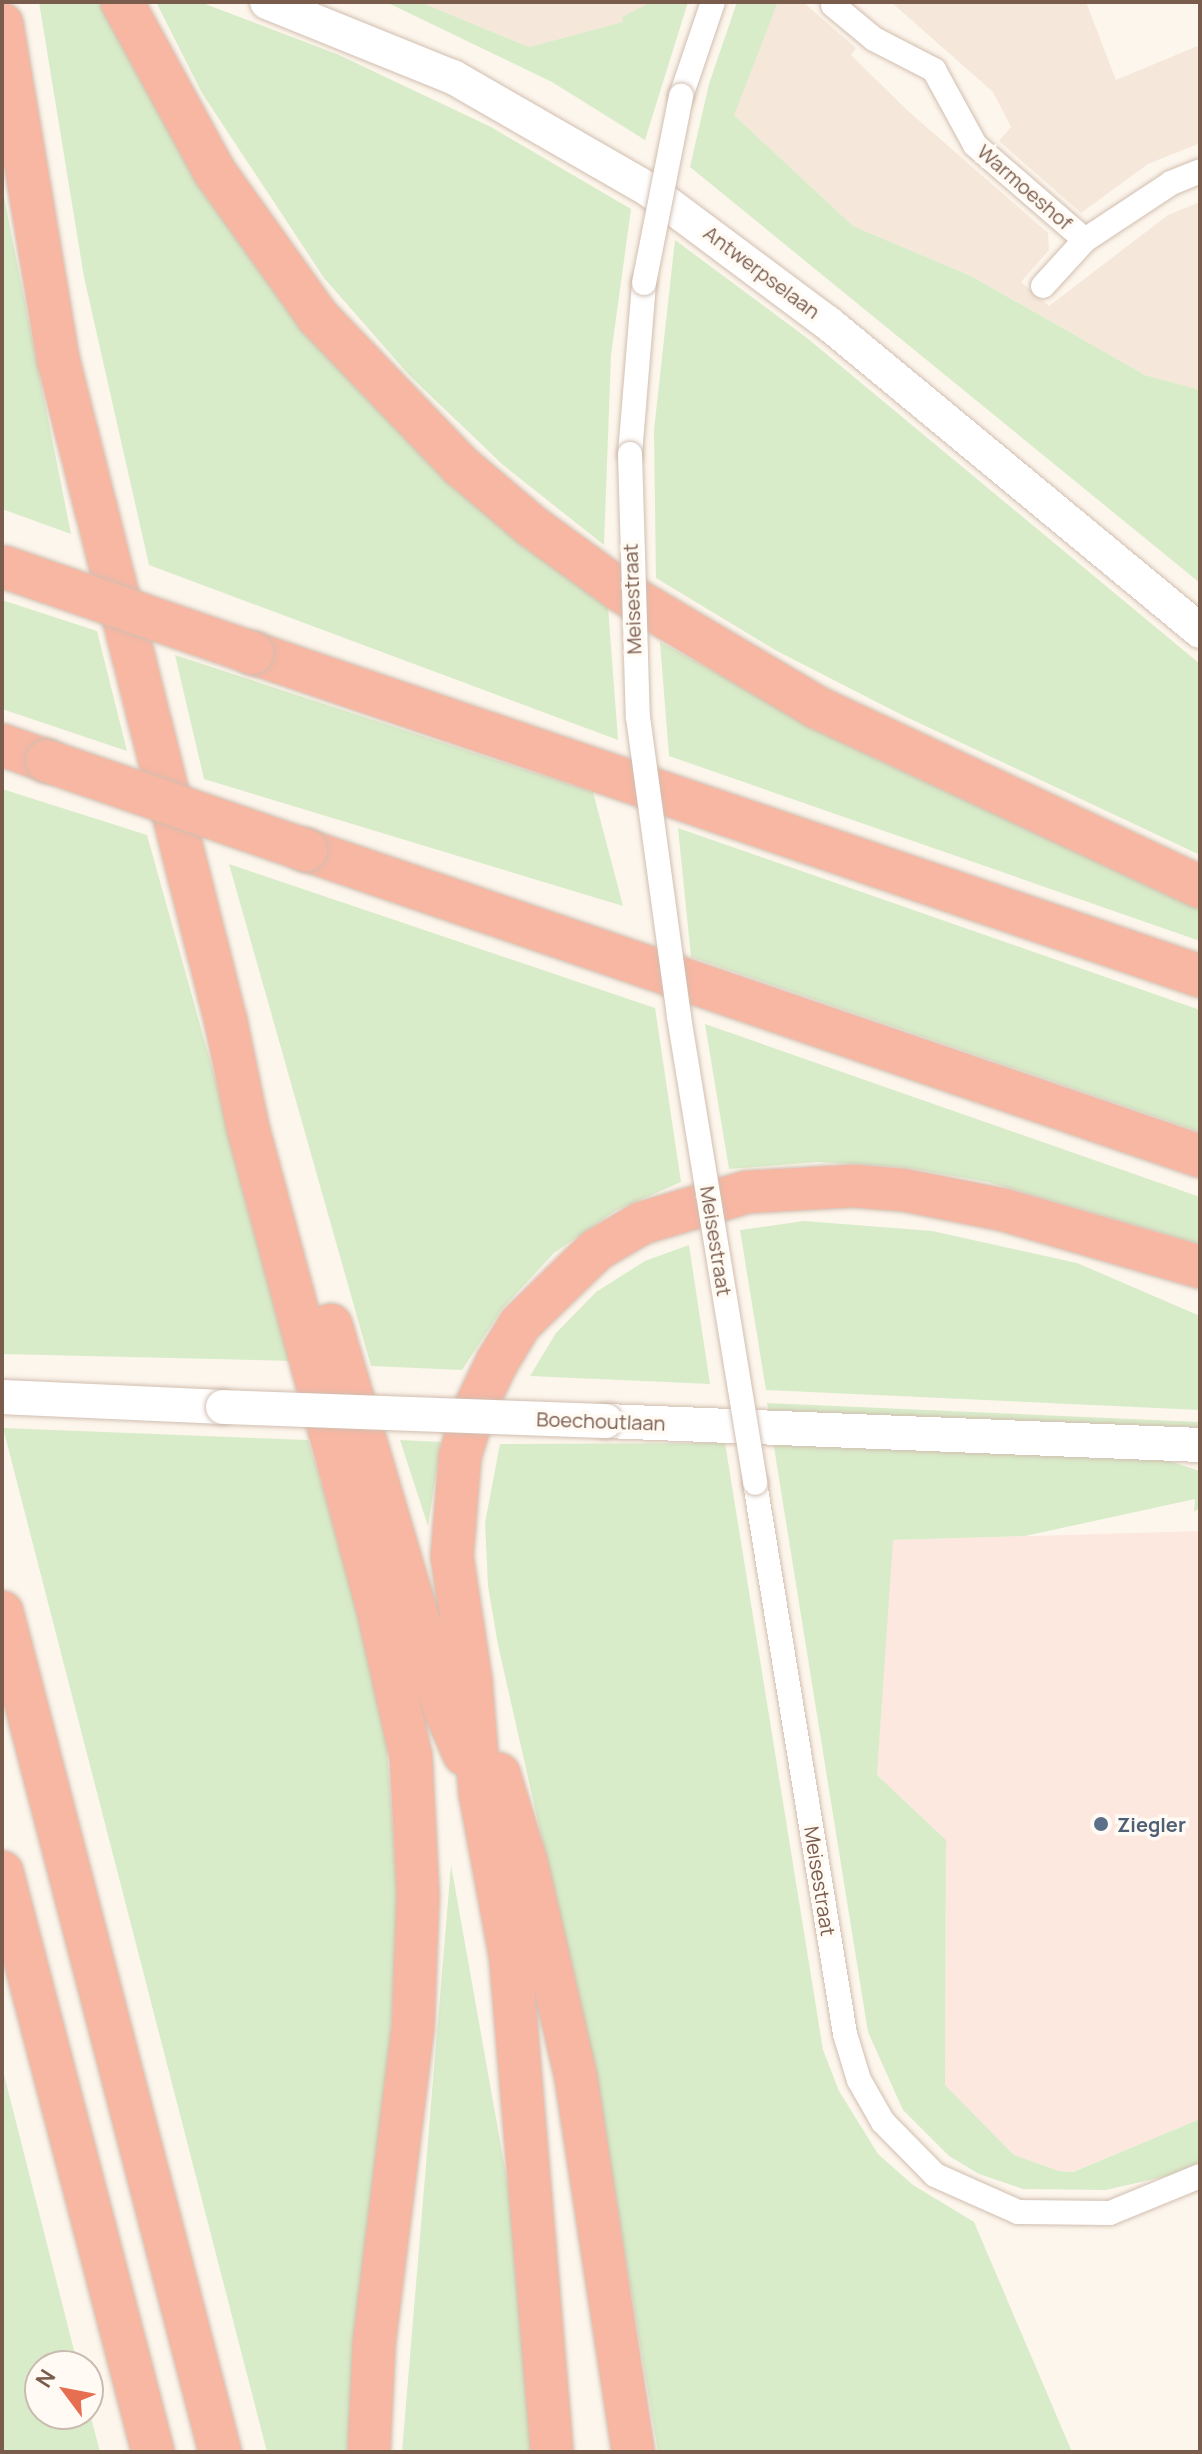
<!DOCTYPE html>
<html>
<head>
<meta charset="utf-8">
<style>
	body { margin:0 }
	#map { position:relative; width:1202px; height:2454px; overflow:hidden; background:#fdf6ec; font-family:Manrope,sans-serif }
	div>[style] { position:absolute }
	.residential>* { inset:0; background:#f5e8da }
	.commercial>* { inset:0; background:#fde8e0 }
	.green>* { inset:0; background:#d8ecc9 }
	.roads { filter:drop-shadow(0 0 2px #d1beb0) drop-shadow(0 0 2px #d1beb0) }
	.street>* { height:24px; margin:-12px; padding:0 12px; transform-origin:12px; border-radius:12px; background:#fff }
	.secondary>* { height:34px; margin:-17px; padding:0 17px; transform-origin:17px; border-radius:17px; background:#fff }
	.highway>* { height:42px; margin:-21px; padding:0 21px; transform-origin:21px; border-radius:21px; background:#f7b7a3 }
	.bridges { filter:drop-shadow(0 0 2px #d1beb0) drop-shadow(0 0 2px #d1beb0) }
	.street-bridge>* { height:24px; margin:-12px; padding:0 12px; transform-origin:12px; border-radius:12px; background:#fff }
	.secondary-bridge>* { height:34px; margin:-17px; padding:0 17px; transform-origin:17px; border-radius:17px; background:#fff }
	.highway-bridge>* { height:42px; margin:-21px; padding:0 21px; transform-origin:21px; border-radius:21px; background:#f7b7a3 }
	.dots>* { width:22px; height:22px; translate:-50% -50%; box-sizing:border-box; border:4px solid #fffaf3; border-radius:50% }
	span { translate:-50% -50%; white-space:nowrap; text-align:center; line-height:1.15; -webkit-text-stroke:7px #fffaf3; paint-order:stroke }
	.street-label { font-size:20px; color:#7a5c4d }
	.service-label { font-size:20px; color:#4e5e75; font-weight:700 }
	.left { translate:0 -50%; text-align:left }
	.frame { position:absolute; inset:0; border:4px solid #7a5c4d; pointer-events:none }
	.north { position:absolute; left:24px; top:2350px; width:80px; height:80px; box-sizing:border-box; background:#fffaf3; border:2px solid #cabbb1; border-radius:50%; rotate:302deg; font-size:22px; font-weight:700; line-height:32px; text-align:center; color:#7a5c4d }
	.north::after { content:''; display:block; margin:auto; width:28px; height:36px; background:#e76f51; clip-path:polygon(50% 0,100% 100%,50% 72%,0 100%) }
</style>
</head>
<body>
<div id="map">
	<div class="residential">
		<i style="clip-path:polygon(420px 2px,651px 2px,622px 18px,624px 22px,529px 47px)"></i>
		<i style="clip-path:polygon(778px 2px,803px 2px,856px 48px,851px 55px,908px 111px,1048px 233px,1049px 250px,1021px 282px,1049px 306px,1168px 215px,1200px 202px,1200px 390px,1145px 375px,971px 276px,853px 226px,733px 114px)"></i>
		<i style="clip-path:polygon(891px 2px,1086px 2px,1116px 80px,1200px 45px,1200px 143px,1148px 164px,1081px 213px,999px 141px,1011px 127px,993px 92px)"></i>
	</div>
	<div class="commercial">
		<i style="clip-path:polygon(1200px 1531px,1200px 2119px,1072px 2172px,1059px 2171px,1014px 2155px,945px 2085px,946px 1840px,877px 1775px,892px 1540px)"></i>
	</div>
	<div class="green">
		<i style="clip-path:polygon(39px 2px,101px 2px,188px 166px,301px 326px,454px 485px,608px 607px,618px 740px,149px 565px,84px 277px)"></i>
		<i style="clip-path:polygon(156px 2px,200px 2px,339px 55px,491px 127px,631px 209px,611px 355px,604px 545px,503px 465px,409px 375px,324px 278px,202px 93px)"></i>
		<i style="clip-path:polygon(386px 2px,420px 2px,529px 47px,623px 22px,622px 17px,651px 2px,688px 2px,645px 140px,552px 82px)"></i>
		<i style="clip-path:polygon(737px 2px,778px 2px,734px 115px,853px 226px,971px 276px,1145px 375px,1200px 390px,1200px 583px,690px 167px,709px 84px)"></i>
		<i style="clip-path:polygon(2px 185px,9px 222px,71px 534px,2px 509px)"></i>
		<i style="clip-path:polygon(675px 240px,807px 338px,1200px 664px,1200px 855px,902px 715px,777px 651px,656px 578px,654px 430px)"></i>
		<i style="clip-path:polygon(2px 600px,97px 631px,127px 751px,2px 709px)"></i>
		<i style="clip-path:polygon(660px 642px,878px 760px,1200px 907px,1200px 941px,669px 756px)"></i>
		<i style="clip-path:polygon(175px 655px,593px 792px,623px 906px,204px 779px)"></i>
		<i style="clip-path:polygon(2px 789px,147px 835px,294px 1361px,2px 1354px)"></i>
		<i style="clip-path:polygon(678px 828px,1200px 1010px,1200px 1132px,691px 957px)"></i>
		<i style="clip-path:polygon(229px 864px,655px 1008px,681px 1182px,615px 1211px,554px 1253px,502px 1309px,462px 1370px,371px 1366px)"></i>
		<i style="clip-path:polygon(705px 1024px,1200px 1197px,1200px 1244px,988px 1182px,902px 1167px,818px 1162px,729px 1169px)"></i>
		<i style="clip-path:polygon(804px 1221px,932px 1231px,1077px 1263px,1200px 1316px,1200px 1410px,766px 1390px,740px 1230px)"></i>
		<i style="clip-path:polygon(689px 1245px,710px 1384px,530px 1376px,556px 1333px,596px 1292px,645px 1261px)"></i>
		<i style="clip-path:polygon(767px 1403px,1200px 1422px,1200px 1431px,769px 1414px)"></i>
		<i style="clip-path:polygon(3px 1428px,308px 1440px,355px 1593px,386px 1736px,398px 1901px,391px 2031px,347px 2452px,267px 2452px)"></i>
		<i style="clip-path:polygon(400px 1440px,441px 1442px,428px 1526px)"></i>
		<i style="clip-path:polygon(773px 1441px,1160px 1458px,1200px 1471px,1200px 1507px,1194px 1512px,1195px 1499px,1025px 1536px,893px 1540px,877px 1775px,946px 1840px,945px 2085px,1014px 2155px,1059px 2171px,1073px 2172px,1200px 2119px,1200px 2162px,1175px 2174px,1106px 2190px,1023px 2189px,979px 2174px,949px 2156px,903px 2110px,868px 2032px)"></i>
		<i style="clip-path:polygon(725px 1443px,823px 2050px,839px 2091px,878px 2154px,913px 2185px,974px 2222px,1072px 2452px,658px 2452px,594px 2069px,498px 1645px,488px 1586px,485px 1523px,500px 1444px)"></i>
		<i style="clip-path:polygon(451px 1865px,513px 2214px,531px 2452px,402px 2452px)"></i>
		<i style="clip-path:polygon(2px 2067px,78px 2366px,40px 2366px,40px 2414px,88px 2414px,88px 2406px,100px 2452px,2px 2452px)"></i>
	</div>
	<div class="roads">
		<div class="street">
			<i style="left:833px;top:5px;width:53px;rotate:39.7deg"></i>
			<i style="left:874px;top:39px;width:68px;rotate:27.3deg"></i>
			<i style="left:934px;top:70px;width:85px;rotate:61.3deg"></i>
			<i style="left:975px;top:145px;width:145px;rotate:40.8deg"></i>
			<i style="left:1085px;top:240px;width:103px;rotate:-33.5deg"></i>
			<i style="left:1171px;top:183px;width:31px;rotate:-22deg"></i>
			<i style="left:681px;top:96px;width:99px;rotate:-71.2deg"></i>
			<i style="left:1043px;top:286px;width:62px;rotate:-47.6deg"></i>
			<i style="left:630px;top:454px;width:172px;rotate:-85.3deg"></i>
			<i style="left:755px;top:1483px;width:558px;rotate:80.72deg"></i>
			<i style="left:845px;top:2034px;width:48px;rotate:73.1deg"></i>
			<i style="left:859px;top:2080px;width:48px;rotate:60.3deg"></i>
			<i style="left:883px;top:2122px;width:74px;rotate:45.5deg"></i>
			<i style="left:935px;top:2175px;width:91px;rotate:24deg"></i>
			<i style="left:1018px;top:2212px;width:92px;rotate:0.6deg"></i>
			<i style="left:1110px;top:2213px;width:97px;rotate:-22.3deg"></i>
		</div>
		<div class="secondary">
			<i style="left:267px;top:2px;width:201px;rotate:22deg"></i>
			<i style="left:453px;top:77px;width:225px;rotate:29.9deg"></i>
			<i style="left:648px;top:189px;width:224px;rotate:36.7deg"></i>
			<i style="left:828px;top:323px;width:483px;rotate:39.6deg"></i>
			<i style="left:2px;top:1397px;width:221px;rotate:2.6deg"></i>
			<i style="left:606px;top:1421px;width:594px;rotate:2.31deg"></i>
		</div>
		<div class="highway">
			<i style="left:122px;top:2px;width:192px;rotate:61.4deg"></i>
			<i style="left:214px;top:171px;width:179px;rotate:54.5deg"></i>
			<i style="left:318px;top:317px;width:207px;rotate:46.2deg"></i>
			<i style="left:461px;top:466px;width:94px;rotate:40.3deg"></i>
			<i style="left:533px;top:527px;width:109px;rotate:36deg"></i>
			<i style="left:621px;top:591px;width:227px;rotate:30.7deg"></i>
			<i style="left:816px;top:707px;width:424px;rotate:25.1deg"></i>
			<i style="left:2px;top:24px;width:340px;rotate:80.5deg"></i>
			<i style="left:58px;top:359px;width:684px;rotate:75.78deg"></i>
			<i style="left:226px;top:1022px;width:108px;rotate:78.3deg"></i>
			<i style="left:248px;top:1128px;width:494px;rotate:74.9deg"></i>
			<i style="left:377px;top:1605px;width:156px;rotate:77.4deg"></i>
			<i style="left:411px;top:1757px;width:140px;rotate:87.1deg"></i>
			<i style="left:418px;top:1897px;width:130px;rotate:92.2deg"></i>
			<i style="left:413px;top:2027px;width:321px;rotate:97deg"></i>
			<i style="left:374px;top:2346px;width:106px;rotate:92.7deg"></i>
			<i style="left:253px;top:653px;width:1001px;rotate:18.83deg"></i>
			<i style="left:2px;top:745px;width:48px;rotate:19.6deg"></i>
			<i style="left:306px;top:850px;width:945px;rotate:18.9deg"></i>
			<i style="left:331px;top:1325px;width:402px;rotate:73.5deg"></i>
			<i style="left:445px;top:1710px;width:48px;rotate:66.6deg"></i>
			<i style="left:2px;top:1612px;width:868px;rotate:75.45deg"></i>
			<i style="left:499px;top:1774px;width:91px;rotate:72.8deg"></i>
			<i style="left:526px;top:1861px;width:223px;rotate:77deg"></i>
			<i style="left:576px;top:2078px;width:378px;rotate:81.3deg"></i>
			<i style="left:2px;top:1872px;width:599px;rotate:75.41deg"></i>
			<i style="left:552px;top:2452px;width:494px;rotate:-94.8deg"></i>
			<i style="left:511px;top:1960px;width:170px;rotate:-100.5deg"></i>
			<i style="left:480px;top:1793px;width:112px;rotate:-94.6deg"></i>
			<i style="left:471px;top:1681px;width:125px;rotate:-98.7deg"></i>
			<i style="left:452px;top:1557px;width:101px;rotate:-85.5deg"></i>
			<i style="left:460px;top:1456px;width:48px;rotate:-73.1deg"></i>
			<i style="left:474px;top:1410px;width:53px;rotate:-64.4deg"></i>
			<i style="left:497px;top:1362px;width:44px;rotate:-58.8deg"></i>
			<i style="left:520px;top:1324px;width:106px;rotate:-44.2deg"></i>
			<i style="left:596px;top:1250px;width:53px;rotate:-30.4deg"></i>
			<i style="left:642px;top:1223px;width:109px;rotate:-16.4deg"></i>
			<i style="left:747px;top:1192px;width:106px;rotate:-3.2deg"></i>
			<i style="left:853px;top:1186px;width:50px;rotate:4.6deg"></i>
			<i style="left:903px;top:1190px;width:103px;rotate:11.2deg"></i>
			<i style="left:1004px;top:1210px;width:204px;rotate:16.2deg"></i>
		</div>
	</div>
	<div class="bridges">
		<div class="street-bridge">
			<i style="left:644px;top:283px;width:191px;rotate:-78.8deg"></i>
			<i style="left:630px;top:454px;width:263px;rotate:88.3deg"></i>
			<i style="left:638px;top:717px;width:303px;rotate:82.2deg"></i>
			<i style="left:679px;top:1017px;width:472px;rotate:80.7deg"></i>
		</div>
		<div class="secondary-bridge">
			<i style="left:223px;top:1407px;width:383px;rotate:2.1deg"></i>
		</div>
		<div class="highway-bridge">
			<i style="left:4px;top:567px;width:263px;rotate:19.1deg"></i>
			<i style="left:47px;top:761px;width:274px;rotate:19deg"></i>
		</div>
	</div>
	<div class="dots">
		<i style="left:1101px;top:1824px;background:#5c6f8a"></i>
	</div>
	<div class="street-label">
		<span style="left:1025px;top:187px;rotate:41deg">Warmoeshof</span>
		<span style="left:762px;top:272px;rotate:37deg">Antwerpselaan</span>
		<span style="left:632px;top:599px;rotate:-92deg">Meisestraat</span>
		<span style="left:716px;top:1241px;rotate:81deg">Meisestraat</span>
		<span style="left:601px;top:1421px;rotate:2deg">Boechoutlaan</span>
		<span style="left:820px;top:1881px;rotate:81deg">Meisestraat</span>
	</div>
	<div class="service-label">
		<span class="left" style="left:1117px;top:1824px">Ziegler</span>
	</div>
	<div class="frame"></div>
	<div class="north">N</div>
</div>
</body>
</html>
